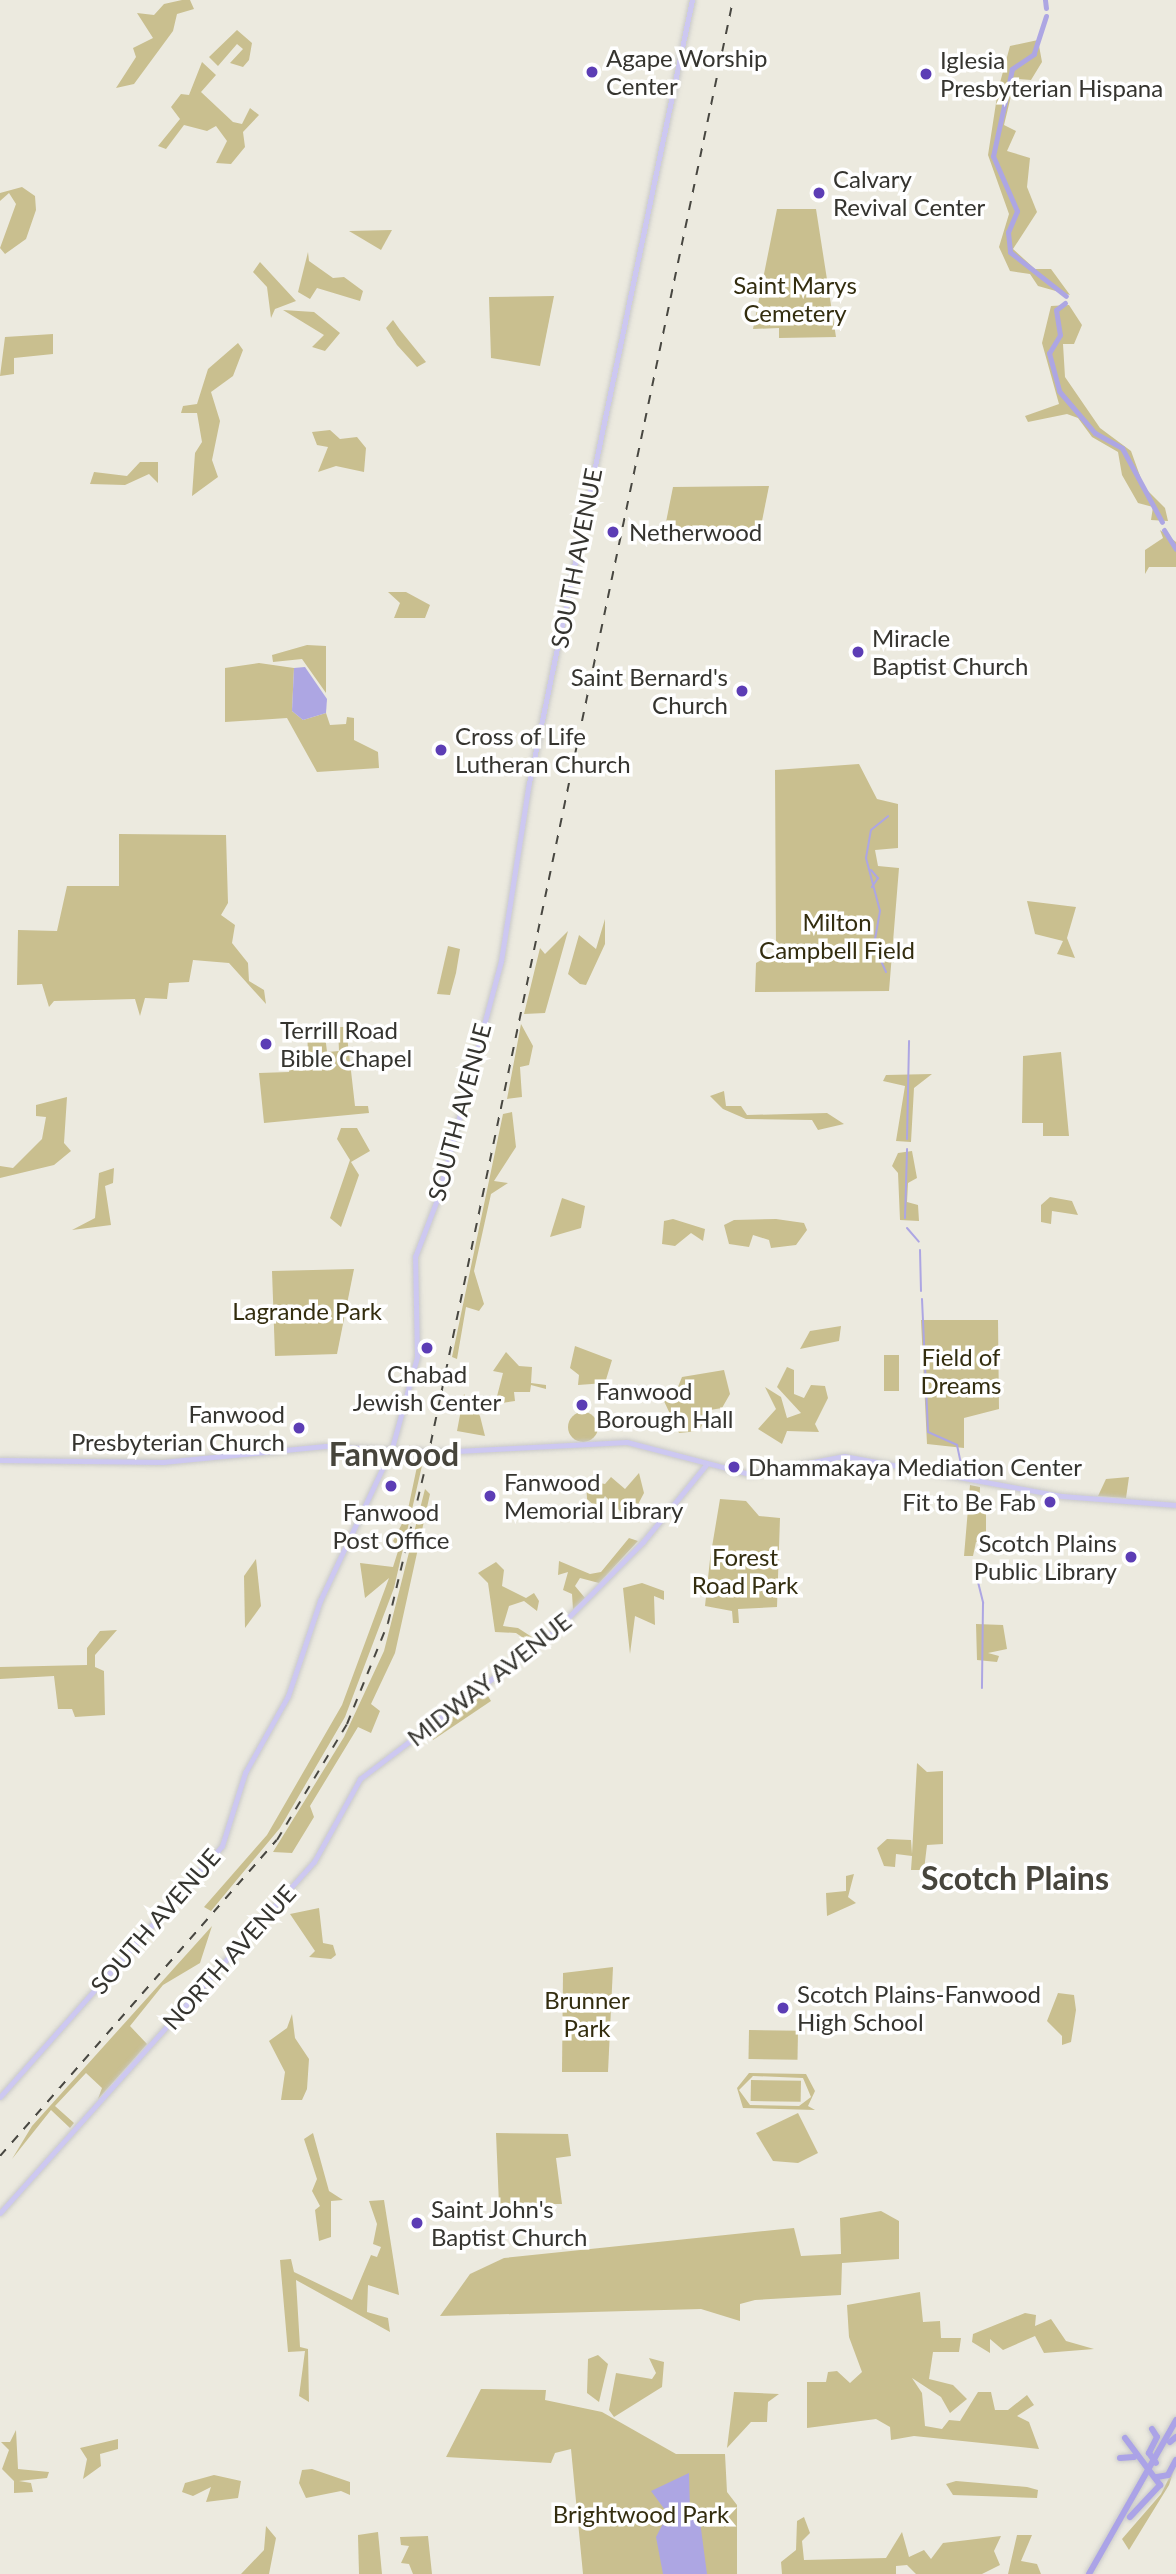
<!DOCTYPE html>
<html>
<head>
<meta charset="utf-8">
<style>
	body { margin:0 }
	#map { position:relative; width:1176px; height:2574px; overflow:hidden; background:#eceadf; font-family:Lato,sans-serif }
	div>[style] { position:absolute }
	.green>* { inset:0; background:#c9bf8f; transform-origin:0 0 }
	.round { border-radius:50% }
	.water>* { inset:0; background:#ada6e3 }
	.stream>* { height:2px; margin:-1px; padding:0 1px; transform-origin:1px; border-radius:1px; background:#ada6e3 }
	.river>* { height:5px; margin:-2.5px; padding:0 2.5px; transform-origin:2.5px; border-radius:2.5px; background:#ada6e3 }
	.roads { filter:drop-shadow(0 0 2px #cacac9) drop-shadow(0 0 2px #cacac9) }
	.major>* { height:4.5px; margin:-2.25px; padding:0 2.25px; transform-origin:2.25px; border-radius:2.25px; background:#cdc8f1 }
	.highway>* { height:6px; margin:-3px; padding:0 3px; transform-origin:3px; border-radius:3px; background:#aba3e7 }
	.rail>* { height:2px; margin-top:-1px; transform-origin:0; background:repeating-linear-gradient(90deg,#484741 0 9px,transparent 0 18px) }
	.bridges { filter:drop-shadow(0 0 2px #cacac9) drop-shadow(0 0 2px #cacac9) }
	.major-bridge>* { height:4.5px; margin:-2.25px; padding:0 2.25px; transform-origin:2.25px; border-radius:2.25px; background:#cdc8f1 }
	.dots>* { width:19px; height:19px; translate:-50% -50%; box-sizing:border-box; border:4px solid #fff; border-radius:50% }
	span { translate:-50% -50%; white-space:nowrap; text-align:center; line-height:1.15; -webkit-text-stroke:7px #fff; paint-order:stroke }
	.poi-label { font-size:24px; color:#35342f }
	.left { translate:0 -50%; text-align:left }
	.right { translate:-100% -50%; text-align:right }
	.park-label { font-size:24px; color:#332d0f }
	.street-label { font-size:24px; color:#35342f }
	.district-label { font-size:32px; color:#47453c; font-weight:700 }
</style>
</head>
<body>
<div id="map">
	<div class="green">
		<i style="clip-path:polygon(182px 0,190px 0,194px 9px,177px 14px,173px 31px,134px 84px,116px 88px,136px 57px,133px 48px,153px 38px,137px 13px,154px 15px,164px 4px)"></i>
		<i style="clip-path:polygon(237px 30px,252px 43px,249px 60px,243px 67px,230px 63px,243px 49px,237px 44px,218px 66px,209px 57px)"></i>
		<i style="clip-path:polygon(1038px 40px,1042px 62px,1031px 80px,1018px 79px,1020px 91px,1011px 96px,1004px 125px,1016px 131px,1007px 151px,1030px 158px,1027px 187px,1037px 212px,1013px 249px,1035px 269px,1051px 269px,1070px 295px,1038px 286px,1030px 274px,1010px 271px,999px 247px,1009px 214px,988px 155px,998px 90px,1010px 46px)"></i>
		<i style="clip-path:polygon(202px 62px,216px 75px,201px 92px,233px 122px,242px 124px,250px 108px,259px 115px,243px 132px,245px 147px,231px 164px,216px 163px,227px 141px,216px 126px,207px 131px,184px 125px,166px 149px,158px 146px,180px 119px,171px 107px,181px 94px,189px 95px)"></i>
		<i style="clip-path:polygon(22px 187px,35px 196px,36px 210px,26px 239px,5px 254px,0 248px,16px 204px,9px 193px,0 201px,0 193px)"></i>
		<i style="clip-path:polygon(777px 209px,816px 209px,836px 337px,779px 338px,779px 328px,753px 329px)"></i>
		<i style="clip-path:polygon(392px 230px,381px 250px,349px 231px)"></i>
		<i style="clip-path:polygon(308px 252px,309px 261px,333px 278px,344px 277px,363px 291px,360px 301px,317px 288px,310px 299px,298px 292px)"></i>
		<i style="clip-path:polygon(260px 262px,296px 301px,275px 309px,271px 318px,267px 287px,253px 272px)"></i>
		<i style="clip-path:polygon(554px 296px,540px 366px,491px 358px,489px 297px)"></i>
		<i style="clip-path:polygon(1069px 305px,1082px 325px,1074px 344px,1063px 344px,1065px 377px,1100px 428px,1131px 451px,1144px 487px,1165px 508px,1168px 521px,1151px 520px,1153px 507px,1138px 503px,1122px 475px,1118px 452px,1092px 437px,1078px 418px,1067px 414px,1028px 422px,1025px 416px,1059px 404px,1042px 343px,1051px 306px)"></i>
		<i style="clip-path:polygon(283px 310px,314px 312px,340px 333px,325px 351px,312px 347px,324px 335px)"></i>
		<i style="clip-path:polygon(393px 320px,400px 330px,426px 362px,417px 367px,397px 345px,386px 328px)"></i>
		<i style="clip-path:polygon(53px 334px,53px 354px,14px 358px,14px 374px,0 376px,5px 337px)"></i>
		<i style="clip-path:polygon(238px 343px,243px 350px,233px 376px,211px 392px,220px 421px,212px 460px,218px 477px,192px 496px,195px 453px,202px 442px,197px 413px,181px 413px,183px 406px,197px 404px,208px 369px)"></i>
		<i style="clip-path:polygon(330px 430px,340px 439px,357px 437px,366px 448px,364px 472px,336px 466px,318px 472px,328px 447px,317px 445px,312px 432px)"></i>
		<i style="clip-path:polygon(140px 462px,158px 462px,158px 483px,149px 474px,125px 485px,90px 484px,94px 472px,127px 476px)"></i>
		<i style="clip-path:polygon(769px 486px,760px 531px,664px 532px,673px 487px)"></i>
		<i style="clip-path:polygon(1160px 530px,1176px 542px,1176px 567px,1149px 567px,1145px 574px,1145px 550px,1163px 538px)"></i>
		<i style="clip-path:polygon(388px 592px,406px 592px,430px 605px,425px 618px,394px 618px,400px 603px)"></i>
		<i style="clip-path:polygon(307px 645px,326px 646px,326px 693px,302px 659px,273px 662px,272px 655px)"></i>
		<i style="clip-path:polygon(259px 663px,294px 668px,292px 711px,303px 720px,326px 713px,330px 725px,346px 724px,347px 717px,354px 718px,354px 740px,378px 752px,379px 768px,317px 772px,287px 718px,225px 722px,225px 668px)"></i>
		<i style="clip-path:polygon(859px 764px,877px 799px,898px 804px,898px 848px,875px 850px,878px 866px,899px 868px,889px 991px,755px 992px,756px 963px,776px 952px,775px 770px)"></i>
		<i style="clip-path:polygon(119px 834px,226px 835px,228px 903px,221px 915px,235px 925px,232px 943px,248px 963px,249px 981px,264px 990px,266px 1004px,229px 963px,193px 960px,189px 982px,169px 983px,167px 999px,145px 998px,140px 1016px,135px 999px,54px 1001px,49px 1007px,42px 984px,17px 985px,18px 930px,57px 931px,67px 886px,119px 886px)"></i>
		<i style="clip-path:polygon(1027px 901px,1076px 907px,1067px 938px,1075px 958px,1057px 954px,1063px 941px,1035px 934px)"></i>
		<i style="clip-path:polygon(605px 919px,605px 944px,586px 985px,580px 984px,568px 974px,579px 935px,596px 949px)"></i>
		<i style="clip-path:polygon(568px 931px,545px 1013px,524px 1014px,540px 948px,545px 954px)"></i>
		<i style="clip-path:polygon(448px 946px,460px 949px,456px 973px,450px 995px,437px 994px)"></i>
		<i style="clip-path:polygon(521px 1024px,533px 1046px,529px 1065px,520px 1067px,522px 1097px,507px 1099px)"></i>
		<i style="clip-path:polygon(324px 1026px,327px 1052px,339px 1051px,338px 1027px,346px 1027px,355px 1106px,368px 1106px,369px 1113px,264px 1123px,259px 1073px,289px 1072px,291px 1056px,308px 1056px,307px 1027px)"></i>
		<i style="clip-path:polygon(1061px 1052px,1069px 1136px,1043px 1136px,1043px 1123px,1022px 1123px,1023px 1056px)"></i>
		<i style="clip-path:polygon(932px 1074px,914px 1088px,911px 1142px,896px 1141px,905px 1086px,883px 1081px,886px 1075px)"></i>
		<i style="clip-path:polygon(724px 1091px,726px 1106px,741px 1106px,747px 1115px,827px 1113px,844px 1124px,818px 1130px,812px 1120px,746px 1119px,723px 1109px,710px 1096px)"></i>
		<i style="clip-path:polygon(67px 1097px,64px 1143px,71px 1151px,54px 1165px,0 1178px,0 1166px,13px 1168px,42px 1139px,46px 1117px,36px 1116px,36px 1105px)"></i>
		<i style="clip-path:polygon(512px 1112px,516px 1147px,494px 1181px,508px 1183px,491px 1194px,474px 1271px,484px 1304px,479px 1311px,466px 1307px,457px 1359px,452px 1357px,503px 1114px)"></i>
		<i style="clip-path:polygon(341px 1128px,357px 1128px,370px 1151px,351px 1162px,359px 1175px,341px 1227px,330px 1218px,350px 1160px,337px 1139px)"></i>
		<i style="clip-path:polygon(912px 1151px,917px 1178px,908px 1183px,907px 1202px,918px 1205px,919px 1221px,900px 1220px,898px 1173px,892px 1166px,898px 1153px)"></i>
		<i style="clip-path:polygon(114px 1168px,113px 1183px,105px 1186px,111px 1225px,72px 1230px,95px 1218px,99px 1173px)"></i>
		<i style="clip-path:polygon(1050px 1197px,1072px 1201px,1078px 1215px,1052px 1211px,1051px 1224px,1041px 1222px,1041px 1205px)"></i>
		<i style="clip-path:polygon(562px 1198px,585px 1206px,581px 1228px,550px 1237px)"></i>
		<i style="clip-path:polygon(673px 1219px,705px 1229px,703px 1241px,691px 1233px,675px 1246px,662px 1244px,664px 1221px)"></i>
		<i style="clip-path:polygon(776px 1219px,804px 1223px,807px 1230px,796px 1245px,771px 1248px,769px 1240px,753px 1235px,749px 1247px,729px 1244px,724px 1225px,734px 1220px)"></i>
		<i style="clip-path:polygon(354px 1269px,337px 1354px,275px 1356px,272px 1271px)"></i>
		<i style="clip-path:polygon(921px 1320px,998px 1320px,999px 1409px,964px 1418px,964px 1448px,927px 1444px)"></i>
		<i style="clip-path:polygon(841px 1326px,839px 1341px,800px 1349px,810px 1331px)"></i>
		<i style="clip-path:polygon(575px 1346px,612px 1360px,605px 1383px,578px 1385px,579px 1375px,570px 1368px)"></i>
		<i style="clip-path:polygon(506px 1352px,519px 1366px,532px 1367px,531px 1383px,546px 1385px,546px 1389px,531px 1385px,530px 1392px,514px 1392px,515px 1401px,495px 1404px,503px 1373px,493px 1371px)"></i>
		<i style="left:884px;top:1355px;width:15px;height:36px"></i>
		<i style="clip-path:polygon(787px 1367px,794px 1370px,794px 1394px,804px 1398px,811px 1385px,825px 1386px,828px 1398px,815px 1424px,819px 1432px,787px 1431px,782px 1444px,758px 1429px,776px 1409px,765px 1387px,781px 1397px,787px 1418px,801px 1413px,777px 1387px)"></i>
		<i style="clip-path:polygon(724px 1370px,730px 1394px,722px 1408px,710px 1410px,699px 1431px,679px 1433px,663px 1399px,673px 1399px,682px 1377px)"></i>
		<i style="clip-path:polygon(464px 1394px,480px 1416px,485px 1436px,457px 1431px)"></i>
		<i class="round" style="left:568px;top:1412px;width:30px;height:30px"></i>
		<i style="clip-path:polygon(419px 1457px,424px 1457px,394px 1588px,345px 1717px,280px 1828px,211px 1911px,204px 1907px,267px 1835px,342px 1705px,389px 1578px,365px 1598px,360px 1563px,393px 1567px,399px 1548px,393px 1541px,407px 1514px)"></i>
		<i style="clip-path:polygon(639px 1473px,644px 1493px,634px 1512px,624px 1515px,605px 1496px,598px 1509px,587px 1499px,586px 1480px,605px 1484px,611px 1477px,625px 1489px)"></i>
		<i style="clip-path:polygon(1129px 1477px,1126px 1498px,1098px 1496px,1106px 1479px)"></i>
		<i style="clip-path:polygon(970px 1485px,980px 1487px,979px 1511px,986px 1509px,986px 1541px,976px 1542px,973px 1556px,964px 1556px)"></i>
		<i style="clip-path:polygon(425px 1489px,430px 1494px,395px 1653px,371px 1704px,380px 1711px,371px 1733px,358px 1727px,310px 1806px,314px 1817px,292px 1853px,273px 1852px,344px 1737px,384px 1651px)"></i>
		<i style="clip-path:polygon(720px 1499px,746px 1501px,759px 1516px,780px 1518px,777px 1607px,738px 1609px,739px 1623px,733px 1623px,732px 1611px,705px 1606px,711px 1550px,723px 1550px,712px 1547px)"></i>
		<i style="clip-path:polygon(629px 1538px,638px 1541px,599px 1583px,580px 1578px,575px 1586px,585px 1598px,573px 1609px,572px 1594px,563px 1590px,568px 1572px,558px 1575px,559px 1561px,590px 1574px,601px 1572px)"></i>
		<i style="clip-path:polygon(256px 1559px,261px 1606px,245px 1628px,244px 1576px)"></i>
		<i style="clip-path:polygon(496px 1562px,504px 1570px,502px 1586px,526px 1598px,534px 1593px,539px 1601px,537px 1611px,524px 1601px,509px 1606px,503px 1626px,518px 1628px,535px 1639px,531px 1643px,516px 1633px,495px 1632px,488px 1583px,478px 1573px)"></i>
		<i style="clip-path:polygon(642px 1583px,664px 1591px,664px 1600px,654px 1596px,655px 1625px,635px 1616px,630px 1654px,623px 1588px)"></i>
		<i style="clip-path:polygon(976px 1624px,1003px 1625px,1007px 1649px,988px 1653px,999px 1656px,997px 1662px,977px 1660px)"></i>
		<i style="clip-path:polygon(117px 1630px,95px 1655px,95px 1667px,104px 1671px,105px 1715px,75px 1717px,72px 1709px,58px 1709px,54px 1676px,0 1679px,0 1667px,87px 1665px,87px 1648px,100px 1631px)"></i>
		<i style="clip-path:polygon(485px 1691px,491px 1701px,433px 1740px,429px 1733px)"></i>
		<i style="clip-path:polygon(917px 1763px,927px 1772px,943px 1771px,943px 1844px,927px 1845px,924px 1870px,911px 1870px,912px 1856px,896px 1854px,895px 1867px,884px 1866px,877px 1848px,887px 1839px,911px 1840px,912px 1854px)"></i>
		<i style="clip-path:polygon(854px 1874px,848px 1897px,856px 1903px,827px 1916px,826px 1893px,846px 1891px,846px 1876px)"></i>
		<i style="clip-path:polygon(319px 1908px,323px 1943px,333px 1945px,336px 1955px,331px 1959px,309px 1957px,315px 1951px,290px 1914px)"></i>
		<i style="clip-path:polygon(212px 1926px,200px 1963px,163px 1985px,130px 2026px,147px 2044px,133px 2060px,98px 2099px,102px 2088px,86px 2073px,55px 2106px,74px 2123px,70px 2128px,51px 2110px,12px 2159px,32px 2126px)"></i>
		<i style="clip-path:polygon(613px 1967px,608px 2072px,562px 2072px,563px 1973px)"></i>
		<i style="clip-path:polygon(1058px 1993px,1074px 1995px,1076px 2010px,1071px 2042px,1062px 2045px,1062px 2036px,1047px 2021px)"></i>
		<i style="clip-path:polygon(292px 2014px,295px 2038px,309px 2059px,307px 2089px,302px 2100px,281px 2100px,285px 2072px,269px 2041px,287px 2028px)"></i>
		<i style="left:749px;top:2030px;width:49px;height:29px;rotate:1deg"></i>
		<i style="clip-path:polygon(evenodd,749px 2073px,806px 2074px,815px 2091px,808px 2106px,815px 2110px,743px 2108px,737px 2088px,749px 2073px,753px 2076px,803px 2078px,811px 2097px,799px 2106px,750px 2105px,739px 2090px,753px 2076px)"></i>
		<i style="left:751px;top:2080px;width:50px;height:21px;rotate:1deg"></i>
		<i style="clip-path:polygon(798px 2113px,818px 2153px,798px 2163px,773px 2161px,756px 2133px)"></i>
		<i style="clip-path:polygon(313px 2133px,329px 2191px,343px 2200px,331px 2201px,331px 2237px,319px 2241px,315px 2210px,320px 2206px,312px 2191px,317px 2179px,304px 2139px)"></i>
		<i style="clip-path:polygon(496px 2133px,568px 2134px,571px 2156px,556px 2158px,562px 2204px,525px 2204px,526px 2213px,508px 2216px,499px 2205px)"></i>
		<i style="clip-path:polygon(384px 2200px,399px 2295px,368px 2285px,367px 2312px,388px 2318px,390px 2332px,296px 2280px,300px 2347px,308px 2349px,309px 2402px,299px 2396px,305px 2351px,288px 2352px,280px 2260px,291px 2259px,294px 2272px,352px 2300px,371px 2255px,377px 2257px,381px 2247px,373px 2244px,377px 2224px,369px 2201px)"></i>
		<i style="clip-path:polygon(881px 2211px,899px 2221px,899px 2259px,842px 2263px,841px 2295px,755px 2300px,740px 2304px,740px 2321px,701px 2309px,440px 2316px,470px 2274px,504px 2258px,794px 2228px,801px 2256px,841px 2254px,840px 2218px)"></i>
		<i style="clip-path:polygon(920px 2292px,923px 2322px,940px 2321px,941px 2338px,961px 2338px,959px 2352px,933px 2352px,929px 2379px,953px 2385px,967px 2399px,950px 2413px,941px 2397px,912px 2378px,922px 2393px,925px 2426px,942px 2429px,949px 2420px,960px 2421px,978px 2392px,991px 2392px,995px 2410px,1008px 2410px,1027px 2395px,1034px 2405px,1017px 2416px,1029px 2422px,1039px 2449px,914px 2436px,891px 2440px,890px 2427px,876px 2419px,807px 2428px,807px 2382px,826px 2382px,828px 2372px,837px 2371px,850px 2383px,862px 2372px,849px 2337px,847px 2305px)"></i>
		<i style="clip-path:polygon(1025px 2313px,1036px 2315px,1035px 2326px,1051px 2319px,1066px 2341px,1094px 2349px,1044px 2353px,1035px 2336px,1003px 2350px,990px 2339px,990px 2353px,972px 2342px,973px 2334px)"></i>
		<i style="clip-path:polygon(598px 2355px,608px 2364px,599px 2402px,587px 2393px,588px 2359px)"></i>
		<i style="clip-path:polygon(649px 2358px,664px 2362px,662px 2387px,614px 2417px,609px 2410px,616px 2373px,652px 2379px,656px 2373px)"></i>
		<i style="clip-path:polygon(481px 2389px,546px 2390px,545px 2400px,602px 2412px,676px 2454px,725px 2454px,727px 2492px,737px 2505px,737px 2574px,583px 2574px,571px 2449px,555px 2453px,551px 2463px,446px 2457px)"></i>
		<i style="clip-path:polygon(734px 2392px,779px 2394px,768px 2402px,767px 2422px,751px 2422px,727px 2448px)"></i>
		<i style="clip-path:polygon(16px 2430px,18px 2469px,49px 2472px,47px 2478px,19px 2481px,31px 2483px,33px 2492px,14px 2493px,14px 2481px,2px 2469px,9px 2450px,1px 2442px,10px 2442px)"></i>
		<i style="clip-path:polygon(118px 2439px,118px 2449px,100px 2454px,101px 2466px,83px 2479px,87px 2459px,80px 2448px)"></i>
		<i style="clip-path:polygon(1176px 2464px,1169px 2485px,1129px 2550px,1122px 2539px,1161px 2494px)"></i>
		<i style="clip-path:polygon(312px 2469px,350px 2482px,350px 2495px,341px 2491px,306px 2498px,299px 2483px,302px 2470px)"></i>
		<i style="clip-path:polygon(214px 2475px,241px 2481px,238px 2498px,206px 2502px,211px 2487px,193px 2496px,182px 2492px,185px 2483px)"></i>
		<i style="clip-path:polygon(956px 2481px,1027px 2487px,1038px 2490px,1037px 2498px,953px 2495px,946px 2484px)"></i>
		<i style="clip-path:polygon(804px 2517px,810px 2533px,802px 2541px,804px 2560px,886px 2558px,902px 2532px,909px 2557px,924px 2550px,931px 2559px,943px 2543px,1001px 2536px,994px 2551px,1000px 2565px,982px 2574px,916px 2574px,907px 2565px,896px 2566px,896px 2574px,782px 2574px,781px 2562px,796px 2550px,797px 2521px)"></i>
		<i style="clip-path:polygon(266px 2526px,276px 2538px,269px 2574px,241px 2574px,264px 2550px)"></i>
		<i style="clip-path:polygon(378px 2532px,382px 2574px,359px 2574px,358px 2535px)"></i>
		<i style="clip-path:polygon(1017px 2535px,1032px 2535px,1021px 2561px,1037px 2564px,1041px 2574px,1008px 2574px)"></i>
		<i style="clip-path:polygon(428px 2536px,432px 2574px,413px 2574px,409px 2564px,401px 2563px,409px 2546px,401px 2545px,400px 2537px)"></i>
	</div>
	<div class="water">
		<i style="clip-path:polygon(305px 667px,327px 699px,326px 713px,303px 720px,292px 711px,294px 668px)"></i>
		<i style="clip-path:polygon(689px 2473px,690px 2512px,700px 2521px,707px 2574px,663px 2574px,656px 2537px,668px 2514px,651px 2491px)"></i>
	</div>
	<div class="stream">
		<i style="left:871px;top:870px;width:11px;rotate:49deg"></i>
		<i style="left:878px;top:878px;width:11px;rotate:124deg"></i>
		<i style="left:886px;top:972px;width:30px;rotate:-114deg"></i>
		<i style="left:874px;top:945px;width:35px;rotate:-80deg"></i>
		<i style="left:880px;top:911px;width:55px;rotate:-104.8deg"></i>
		<i style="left:866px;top:858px;width:28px;rotate:-80deg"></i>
		<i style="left:871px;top:830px;width:22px;rotate:-39deg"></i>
		<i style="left:907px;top:1139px;width:98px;rotate:-88.8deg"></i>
		<i style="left:905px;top:1218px;width:69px;rotate:-88.3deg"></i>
		<i style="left:907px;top:1228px;width:18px;rotate:49deg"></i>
		<i style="left:920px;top:1250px;width:41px;rotate:88.6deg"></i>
		<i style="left:922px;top:1299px;width:133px;rotate:87.4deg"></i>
		<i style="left:928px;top:1432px;width:32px;rotate:24deg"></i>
		<i style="left:957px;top:1445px;width:29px;rotate:78deg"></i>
		<i style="left:975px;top:1570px;width:34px;rotate:76deg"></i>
		<i style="left:983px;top:1603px;width:85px;rotate:90.7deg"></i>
	</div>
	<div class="river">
		<i style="left:1045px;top:0;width:8px;rotate:83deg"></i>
		<i style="left:1046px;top:16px;width:40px;rotate:108deg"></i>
		<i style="left:1034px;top:54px;width:27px;rotate:146deg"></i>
		<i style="left:1012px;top:69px;width:89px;rotate:102.3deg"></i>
		<i style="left:993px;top:156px;width:60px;rotate:66.4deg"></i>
		<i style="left:1017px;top:211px;width:23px;rotate:113deg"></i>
		<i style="left:1008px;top:232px;width:20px;rotate:84deg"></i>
		<i style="left:1010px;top:252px;width:71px;rotate:38.2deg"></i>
		<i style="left:1065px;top:303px;width:11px;rotate:142deg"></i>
		<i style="left:1056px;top:310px;width:25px;rotate:81deg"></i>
		<i style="left:1060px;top:335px;width:21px;rotate:121deg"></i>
		<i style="left:1049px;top:353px;width:39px;rotate:75deg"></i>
		<i style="left:1059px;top:391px;width:55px;rotate:49.4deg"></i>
		<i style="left:1095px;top:433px;width:31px;rotate:29deg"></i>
		<i style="left:1122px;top:448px;width:84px;rotate:61.6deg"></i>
		<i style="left:1164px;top:530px;width:22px;rotate:58deg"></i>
	</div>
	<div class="roads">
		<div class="major">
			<i style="left:438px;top:1452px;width:189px;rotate:-3deg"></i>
			<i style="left:627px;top:1442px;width:127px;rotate:14.6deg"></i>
			<i style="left:750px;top:1474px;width:96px;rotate:-10.8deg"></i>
			<i style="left:844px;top:1456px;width:222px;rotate:10.4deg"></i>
			<i style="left:1062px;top:1496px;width:114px;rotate:4.5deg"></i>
			<i style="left:0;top:1460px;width:163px;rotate:0.7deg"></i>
			<i style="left:163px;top:1462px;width:163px;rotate:-5.6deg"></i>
			<i style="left:325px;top:1446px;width:92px;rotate:3.1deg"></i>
			<i style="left:0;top:2097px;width:335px;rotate:-48.5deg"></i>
			<i style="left:222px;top:1846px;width:77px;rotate:-72.5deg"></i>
			<i style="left:245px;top:1773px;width:88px;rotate:-60.8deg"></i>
			<i style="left:288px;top:1696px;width:100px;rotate:-71.4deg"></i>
			<i style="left:320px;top:1601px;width:169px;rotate:-64.8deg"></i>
			<i style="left:392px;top:1448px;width:94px;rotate:-74.6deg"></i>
			<i style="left:417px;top:1357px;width:100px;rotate:-91.1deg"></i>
			<i style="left:415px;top:1257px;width:61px;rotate:-68.9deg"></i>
			<i style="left:437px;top:1200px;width:247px;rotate:-75deg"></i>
			<i style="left:501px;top:961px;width:180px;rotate:-81.1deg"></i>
			<i style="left:529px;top:783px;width:800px;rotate:-78.24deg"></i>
			<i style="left:0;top:2213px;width:471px;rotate:-48.2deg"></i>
			<i style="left:314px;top:1862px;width:95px;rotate:-61deg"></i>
			<i style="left:360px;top:1779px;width:246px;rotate:-37.2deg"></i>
			<i style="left:556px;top:1630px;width:124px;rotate:-45.3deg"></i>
			<i style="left:643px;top:1542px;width:99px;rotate:-50.7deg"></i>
		</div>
		<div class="highway">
			<i style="left:1152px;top:2429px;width:9px;rotate:58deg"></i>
			<i style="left:1157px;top:2437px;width:18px;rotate:117deg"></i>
			<i style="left:1149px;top:2453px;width:12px;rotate:55deg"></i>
			<i style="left:1125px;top:2438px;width:59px;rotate:53.3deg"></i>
			<i style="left:1160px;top:2485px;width:44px;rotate:133.2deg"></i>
			<i style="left:1170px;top:2442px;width:8px;rotate:-40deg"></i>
			<i style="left:1120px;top:2458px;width:14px;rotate:-4deg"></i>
			<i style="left:1157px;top:2477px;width:11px;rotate:-10deg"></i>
			<i style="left:1168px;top:2475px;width:17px;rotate:-62deg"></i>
			<i style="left:1089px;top:2574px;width:177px;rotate:-60.5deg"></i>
		</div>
	</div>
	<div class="rail">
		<i style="left:0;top:2156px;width:420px;rotate:-48.8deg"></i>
		<i style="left:277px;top:1840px;width:135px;rotate:-58.9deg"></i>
		<i style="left:347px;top:1724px;width:109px;rotate:-67.9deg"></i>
		<i style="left:388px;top:1623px;width:167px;rotate:-76.5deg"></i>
		<i style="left:427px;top:1461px;width:1493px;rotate:-78.17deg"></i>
	</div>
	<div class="bridges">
		<div class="major-bridge">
			<i style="left:417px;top:1451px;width:21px;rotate:3deg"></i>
		</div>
	</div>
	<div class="dots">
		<i style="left:592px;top:72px;background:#5c3db5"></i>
		<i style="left:926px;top:74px;background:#5c3db5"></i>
		<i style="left:819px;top:193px;background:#5c3db5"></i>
		<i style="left:613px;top:532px;background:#5c3db5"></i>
		<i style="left:858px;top:652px;background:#5c3db5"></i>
		<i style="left:742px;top:691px;background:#5c3db5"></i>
		<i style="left:441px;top:750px;background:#5c3db5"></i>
		<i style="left:266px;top:1044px;background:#5c3db5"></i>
		<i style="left:427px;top:1348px;background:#5c3db5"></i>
		<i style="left:582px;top:1405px;background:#5c3db5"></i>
		<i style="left:299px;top:1428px;background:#5c3db5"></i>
		<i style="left:734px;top:1467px;background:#5c3db5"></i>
		<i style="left:391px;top:1486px;background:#5c3db5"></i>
		<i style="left:490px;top:1496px;background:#5c3db5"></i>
		<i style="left:1050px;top:1502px;background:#5c3db5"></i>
		<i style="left:1131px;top:1557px;background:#5c3db5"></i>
		<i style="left:783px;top:2008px;background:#5c3db5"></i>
		<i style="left:417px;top:2223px;background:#5c3db5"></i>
	</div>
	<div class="poi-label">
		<span class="left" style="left:606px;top:72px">Agape Worship<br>Center</span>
		<span class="left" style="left:940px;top:74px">Iglesia<br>Presbyterian Hispana</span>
		<span class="left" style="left:833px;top:193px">Calvary<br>Revival Center</span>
		<span class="left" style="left:629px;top:532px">Netherwood</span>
		<span class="left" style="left:872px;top:652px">Miracle<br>Baptist Church</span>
		<span class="right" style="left:728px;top:691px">Saint Bernard's<br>Church</span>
		<span class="left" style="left:455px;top:750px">Cross of Life<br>Lutheran Church</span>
		<span class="left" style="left:280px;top:1044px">Terrill Road<br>Bible Chapel</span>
		<span style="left:427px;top:1388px">Chabad<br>Jewish Center</span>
		<span class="left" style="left:596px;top:1405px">Fanwood<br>Borough Hall</span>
		<span class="right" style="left:285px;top:1428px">Fanwood<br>Presbyterian Church</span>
		<span class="left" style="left:748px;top:1467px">Dhammakaya Mediation Center</span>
		<span class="left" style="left:504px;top:1496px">Fanwood<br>Memorial Library</span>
		<span class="right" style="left:1036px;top:1502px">Fit to Be Fab</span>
		<span style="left:391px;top:1526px">Fanwood<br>Post Office</span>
		<span class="right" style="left:1117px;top:1557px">Scotch Plains<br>Public Library</span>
		<span class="left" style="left:797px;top:2008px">Scotch Plains-Fanwood<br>High School</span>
		<span class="left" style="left:431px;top:2223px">Saint John's<br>Baptist Church</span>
	</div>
	<div class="park-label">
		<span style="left:795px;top:299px">Saint Marys<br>Cemetery</span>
		<span style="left:837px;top:936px">Milton<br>Campbell Field</span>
		<span style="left:307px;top:1311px">Lagrande Park</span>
		<span style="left:961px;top:1371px">Field of<br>Dreams</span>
		<span style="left:745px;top:1571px">Forest<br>Road Park</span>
		<span style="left:587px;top:2014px">Brunner<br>Park</span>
		<span style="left:641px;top:2514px">Brightwood Park</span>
	</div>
	<div class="street-label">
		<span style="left:576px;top:558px;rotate:-79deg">SOUTH AVENUE</span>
		<span style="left:459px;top:1112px;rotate:-75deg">SOUTH AVENUE</span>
		<span style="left:489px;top:1679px;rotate:-38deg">MIDWAY AVENUE</span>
		<span style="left:155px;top:1921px;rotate:-49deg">SOUTH AVENUE</span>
		<span style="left:229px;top:1957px;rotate:-48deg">NORTH AVENUE</span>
	</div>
	<div class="district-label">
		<span style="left:394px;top:1454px">Fanwood</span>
		<span style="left:1015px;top:1878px">Scotch Plains</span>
	</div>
</div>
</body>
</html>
